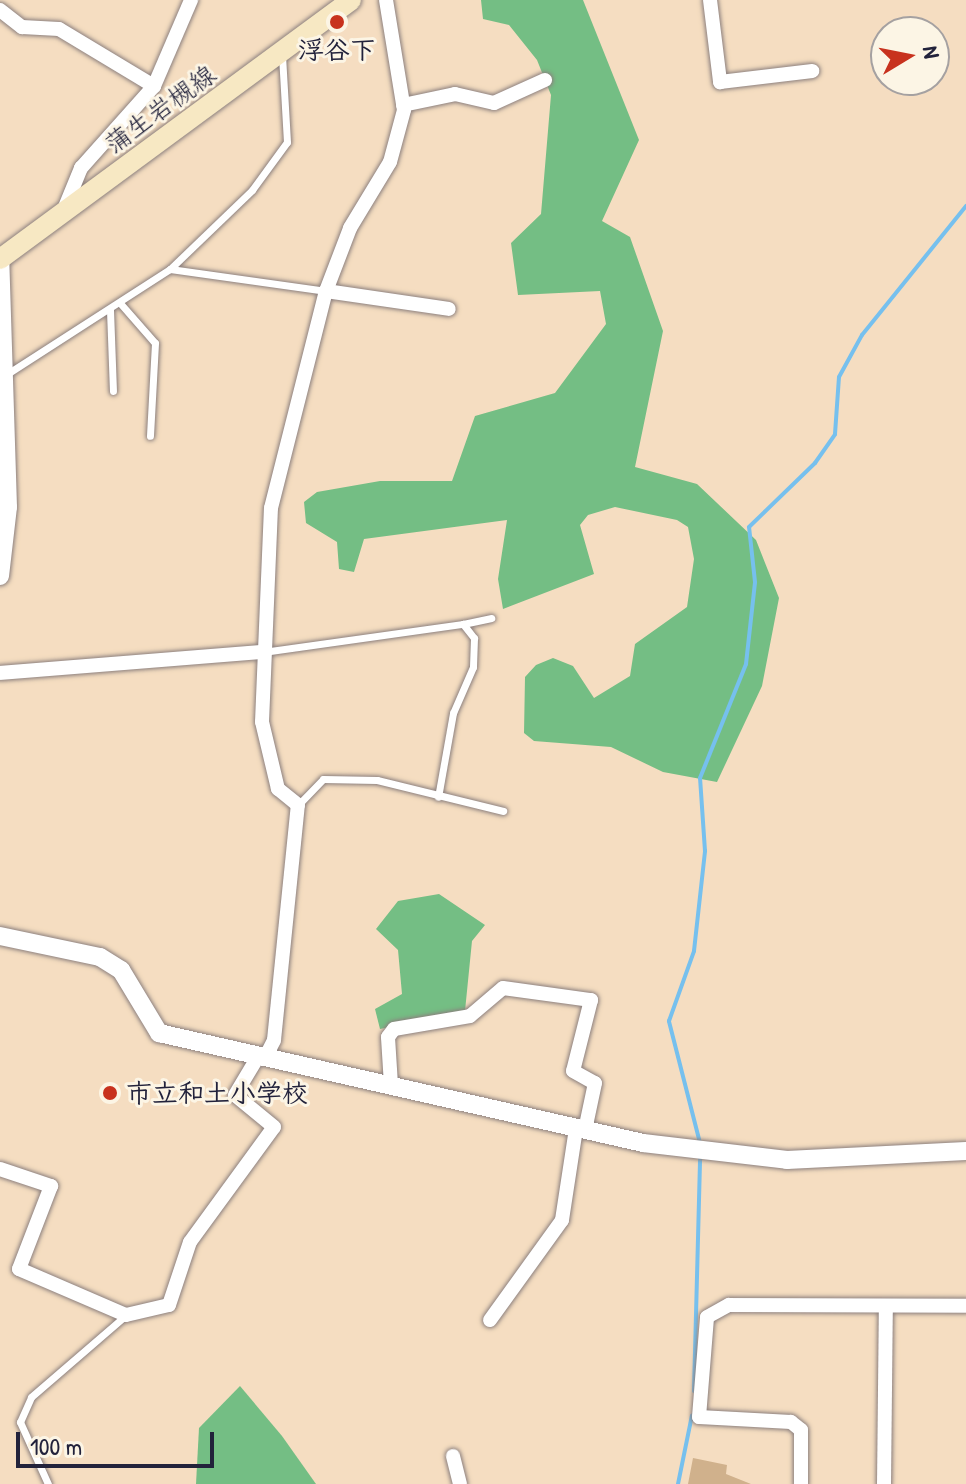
<!DOCTYPE html>
<html>
<head>
<meta charset="utf-8">
<style>
	body { margin:0 }
	#map { position:relative; width:966px; height:1484px; overflow:hidden; background:#f5ddc1; font-family:"Patrick Hand","Klee One",sans-serif }
	div>[style] { position:absolute }
	.forest>* { inset:0; background:#74be84 }
	.stream>* { height:4px; margin:-2px; padding:0 2px; transform-origin:2px; border-radius:2px; background:#76c0ee }
	.building>* { inset:0; background:#d0b18c }
	.roads { filter:drop-shadow(0 0 2px #8c807e) drop-shadow(0 0 2px #8c807e) }
	.service>* { height:7px; margin:-3.5px; padding:0 3.5px; transform-origin:3.5px; border-radius:3.5px; background:#fff }
	.minor>* { height:14px; margin:-7px; padding:0 7px; transform-origin:7px; border-radius:7px; background:#fff }
	.tertiary>* { height:18px; margin:-9px; padding:0 9px; transform-origin:9px; border-radius:9px; background:#fff }
	.secondary>* { height:20px; margin:-10px; padding:0 10px; transform-origin:10px; border-radius:10px; background:#f7e8c3 }
	.dots>* { width:22px; height:22px; translate:-50% -50%; box-sizing:border-box; border:4px solid #fcf5e5; border-radius:50% }
	span { translate:-50% -50%; white-space:nowrap; text-align:center; line-height:1.15; -webkit-text-stroke:6px #fcf5e5; paint-order:stroke }
	.poi-label { font-size:26px; color:#22223b; font-weight:700 }
	.left { translate:0 -50%; text-align:left }
	.street-label { font-size:26px; color:#22223b }
	.north { position:absolute; left:870px; top:16px; width:80px; height:80px; box-sizing:border-box; background:#fcf5e5; border:2px solid #a5a1a1; border-radius:50%; rotate:80deg; font-size:22px; font-weight:700; line-height:32px; text-align:center; color:#22223b }
	.north::after { content:''; display:block; margin:auto; width:28px; height:36px; background:#c8321e; clip-path:polygon(50% 0,100% 100%,50% 72%,0 100%) }
	.scale { position:absolute; left:16px; top:1432px; width:198px; height:36px; box-sizing:border-box; border:4px solid #22223b; border-top:0; padding-left:10px; font-size:24px; line-height:28px; white-space:nowrap; color:#22223b; -webkit-text-stroke:6px #fcf5e5; paint-order:stroke }
</style>
</head>
<body>
<div id="map">
	<div class="forest">
		<i style="clip-path:polygon(481px 0,583px 0,639px 140px,602px 221px,630px 237px,663px 331px,635px 467px,697px 484px,756px 540px,779px 598px,762px 686px,717px 782px,663px 772px,611px 747px,534px 741px,524px 733px,525px 677px,536px 665px,553px 658px,573px 666px,594px 698px,630px 676px,635px 644px,687px 607px,694px 559px,688px 527px,677px 520px,615px 507px,588px 515px,580px 525px,594px 574px,503px 609px,498px 579px,507px 520px,364px 539px,354px 572px,339px 569px,337px 542px,306px 523px,304px 502px,317px 492px,380px 481px,452px 481px,475px 416px,555px 393px,606px 324px,600px 291px,518px 295px,511px 243px,541px 214px,551px 95px,537px 60px,509px 25px,483px 19px)"></i>
		<i style="clip-path:polygon(439px 894px,485px 925px,472px 941px,465px 1011px,380px 1029px,375px 1009px,402px 994px,398px 950px,376px 929px,398px 901px)"></i>
		<i style="clip-path:polygon(240px 1386px,282px 1436px,316px 1484px,196px 1484px,199px 1428px)"></i>
	</div>
	<div class="stream">
		<i style="left:700px;top:1143px;width:126px;rotate:-104.3deg"></i>
		<i style="left:669px;top:1021px;width:74px;rotate:-70.3deg"></i>
		<i style="left:694px;top:951px;width:101px;rotate:-83.7deg"></i>
		<i style="left:705px;top:851px;width:73px;rotate:-93.9deg"></i>
		<i style="left:700px;top:778px;width:123px;rotate:-68deg"></i>
		<i style="left:746px;top:664px;width:82px;rotate:-83.7deg"></i>
		<i style="left:755px;top:582px;width:55px;rotate:-96.2deg"></i>
		<i style="left:749px;top:527px;width:92px;rotate:-44.1deg"></i>
		<i style="left:815px;top:463px;width:35px;rotate:-55deg"></i>
		<i style="left:835px;top:434px;width:57px;rotate:-86deg"></i>
		<i style="left:839px;top:377px;width:48px;rotate:-61.3deg"></i>
		<i style="left:862px;top:335px;width:166px;rotate:-51.1deg"></i>
		<i style="left:694px;top:1391px;width:236px;rotate:-88.5deg"></i>
		<i style="left:678px;top:1484px;width:70px;rotate:-78.5deg"></i>
	</div>
	<div class="building">
		<i style="clip-path:polygon(693px 1458px,727px 1465px,726px 1474px,751px 1484px,688px 1484px)"></i>
	</div>
	<div class="roads">
		<div class="service">
			<i style="left:170px;top:269px;width:158px;rotate:8deg"></i>
			<i style="left:120px;top:303px;width:53px;rotate:48.8deg"></i>
			<i style="left:155px;top:343px;width:93px;rotate:93.1deg"></i>
			<i style="left:110px;top:310px;width:81px;rotate:87.9deg"></i>
			<i style="left:7px;top:374px;width:194px;rotate:-32.8deg"></i>
			<i style="left:170px;top:269px;width:114px;rotate:-43.9deg"></i>
			<i style="left:252px;top:190px;width:59px;rotate:-53.9deg"></i>
			<i style="left:287px;top:142px;width:87px;rotate:-93.3deg"></i>
			<i style="left:463px;top:624px;width:29px;rotate:-12deg"></i>
			<i style="left:263px;top:652px;width:202px;rotate:-8deg"></i>
			<i style="left:463px;top:624px;width:18px;rotate:52deg"></i>
			<i style="left:474px;top:638px;width:29px;rotate:92deg"></i>
			<i style="left:473px;top:667px;width:50px;rotate:113.5deg"></i>
			<i style="left:453px;top:713px;width:85px;rotate:100.1deg"></i>
			<i style="left:298px;top:805px;width:36px;rotate:-46deg"></i>
			<i style="left:323px;top:779px;width:54px;rotate:1.1deg"></i>
			<i style="left:377px;top:780px;width:130px;rotate:13.8deg"></i>
			<i style="left:48px;top:1484px;width:68px;rotate:-114.3deg"></i>
			<i style="left:20px;top:1422px;width:27px;rotate:-66deg"></i>
			<i style="left:31px;top:1397px;width:125px;rotate:-40.8deg"></i>
		</div>
		<div class="minor">
			<i style="left:710px;top:0;width:83px;rotate:83deg"></i>
			<i style="left:720px;top:82px;width:93px;rotate:-6.8deg"></i>
			<i style="left:0;top:10px;width:28px;rotate:38deg"></i>
			<i style="left:22px;top:27px;width:37px;rotate:3deg"></i>
			<i style="left:59px;top:29px;width:111px;rotate:31deg"></i>
			<i style="left:403px;top:105px;width:53px;rotate:-11.9deg"></i>
			<i style="left:455px;top:94px;width:40px;rotate:13deg"></i>
			<i style="left:494px;top:103px;width:56px;rotate:-24.3deg"></i>
			<i style="left:63px;top:212px;width:48px;rotate:-67.8deg"></i>
			<i style="left:81px;top:168px;width:110px;rotate:-48.3deg"></i>
			<i style="left:154px;top:86px;width:94px;rotate:-66.7deg"></i>
			<i style="left:326px;top:291px;width:124px;rotate:8.3deg"></i>
			<i style="left:0;top:673px;width:264px;rotate:-4.6deg"></i>
			<i style="left:266px;top:1056px;width:18px;rotate:-63deg"></i>
			<i style="left:274px;top:1040px;width:236px;rotate:-84.2deg"></i>
			<i style="left:298px;top:805px;width:26px;rotate:-141deg"></i>
			<i style="left:278px;top:789px;width:69px;rotate:-103.4deg"></i>
			<i style="left:262px;top:722px;width:214px;rotate:-87.6deg"></i>
			<i style="left:271px;top:508px;width:224px;rotate:-75.8deg"></i>
			<i style="left:326px;top:291px;width:67px;rotate:-69.1deg"></i>
			<i style="left:350px;top:228px;width:77px;rotate:-58.8deg"></i>
			<i style="left:390px;top:162px;width:54px;rotate:-74.9deg"></i>
			<i style="left:404px;top:110px;width:111px;rotate:-99.3deg"></i>
			<i style="left:391px;top:1085px;width:48px;rotate:-93.6deg"></i>
			<i style="left:388px;top:1037px;width:10px;rotate:-53deg"></i>
			<i style="left:394px;top:1029px;width:77px;rotate:-9.7deg"></i>
			<i style="left:470px;top:1016px;width:43px;rotate:-40.3deg"></i>
			<i style="left:503px;top:988px;width:89px;rotate:7.8deg"></i>
			<i style="left:591px;top:1000px;width:73px;rotate:104.2deg"></i>
			<i style="left:573px;top:1071px;width:25px;rotate:29deg"></i>
			<i style="left:595px;top:1083px;width:48px;rotate:102deg"></i>
			<i style="left:0;top:1169px;width:54px;rotate:18.4deg"></i>
			<i style="left:51px;top:1186px;width:89px;rotate:111.1deg"></i>
			<i style="left:19px;top:1269px;width:116px;rotate:23.3deg"></i>
			<i style="left:126px;top:1315px;width:44px;rotate:-13.1deg"></i>
			<i style="left:169px;top:1305px;width:66px;rotate:-71.6deg"></i>
			<i style="left:190px;top:1242px;width:142px;rotate:-53.9deg"></i>
			<i style="left:274px;top:1127px;width:50px;rotate:-140.6deg"></i>
			<i style="left:235px;top:1095px;width:47px;rotate:-59deg"></i>
			<i style="left:490px;top:1320px;width:123px;rotate:-54.2deg"></i>
			<i style="left:562px;top:1220px;width:93px;rotate:-81.3deg"></i>
			<i style="left:453px;top:1456px;width:29px;rotate:76deg"></i>
			<i style="left:801px;top:1484px;width:54px;rotate:-90deg"></i>
			<i style="left:801px;top:1430px;width:13px;rotate:-141deg"></i>
			<i style="left:791px;top:1422px;width:92px;rotate:-176.9deg"></i>
			<i style="left:699px;top:1417px;width:100px;rotate:-85.4deg"></i>
			<i style="left:707px;top:1317px;width:25px;rotate:-29deg"></i>
			<i style="left:729px;top:1305px;width:237px;rotate:0.2deg"></i>
			<i style="left:884px;top:1484px;width:177px;rotate:-89.4deg"></i>
		</div>
		<div class="tertiary">
			<i style="left:0;top:576px;width:69px;rotate:-83.4deg"></i>
			<i style="left:8px;top:507px;width:248px;rotate:-91.8deg"></i>
			<i style="left:0;top:936px;width:102px;rotate:11.9deg"></i>
			<i style="left:100px;top:957px;width:25px;rotate:32deg"></i>
			<i style="left:121px;top:970px;width:74px;rotate:58.9deg"></i>
			<i style="left:159px;top:1033px;width:496px;rotate:12.8deg"></i>
			<i style="left:643px;top:1143px;width:145px;rotate:6.7deg"></i>
			<i style="left:787px;top:1160px;width:179px;rotate:-2.9deg"></i>
		</div>
		<div class="secondary">
			<i style="left:0;top:259px;width:436px;rotate:-36.4deg"></i>
		</div>
	</div>
	<div class="dots">
		<i style="left:337px;top:22px;background:#c8321e"></i>
		<i style="left:110px;top:1093px;background:#c8321e"></i>
	</div>
	<div class="poi-label">
		<span style="left:337px;top:50px">浮谷下</span>
		<span class="left" style="left:126px;top:1093px">市立和土小学校</span>
	</div>
	<div class="street-label">
		<span style="left:160px;top:109px;rotate:-36deg">蒲生岩槻線</span>
	</div>
	<div class="north">N</div>
	<div class="scale">100 m</div>
</div>
</body>
</html>
